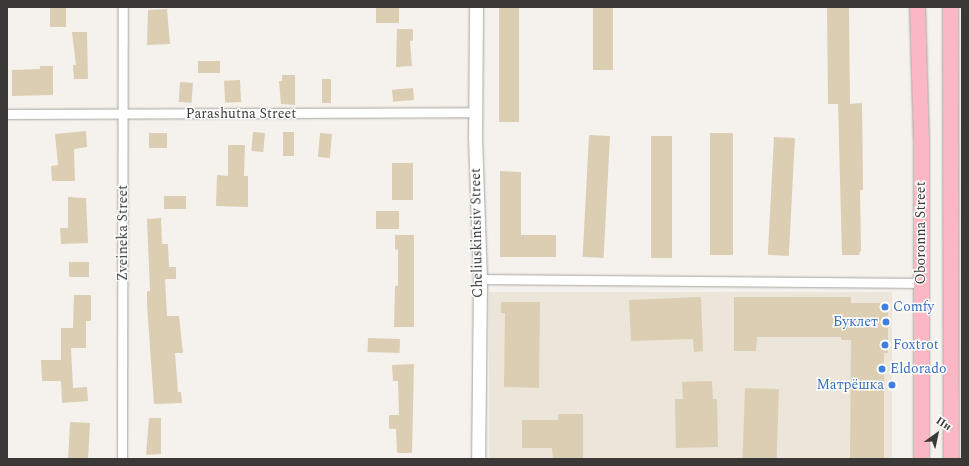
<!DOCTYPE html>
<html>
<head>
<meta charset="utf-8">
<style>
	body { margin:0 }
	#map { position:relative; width:969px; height:466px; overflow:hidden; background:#f5f2ed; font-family:Spectral,serif }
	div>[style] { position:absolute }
	.built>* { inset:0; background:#ebe5da; transform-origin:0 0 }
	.building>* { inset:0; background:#dbceb2; transform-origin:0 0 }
	.roads { filter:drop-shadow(0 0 1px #a6a49f) drop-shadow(0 0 1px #a6a49f) }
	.street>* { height:9px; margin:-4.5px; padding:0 4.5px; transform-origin:4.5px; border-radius:4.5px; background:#fff }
	.secondary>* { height:13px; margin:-6.5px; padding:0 6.5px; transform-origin:6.5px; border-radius:6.5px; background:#fff }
	.primary>* { height:15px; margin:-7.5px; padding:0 7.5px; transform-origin:7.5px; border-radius:7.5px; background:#fbb8c4 }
	.dots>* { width:11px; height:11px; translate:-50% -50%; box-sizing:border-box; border:2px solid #fff; border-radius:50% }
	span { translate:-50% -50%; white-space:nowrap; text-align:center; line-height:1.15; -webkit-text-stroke:3px #fff; paint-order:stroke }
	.street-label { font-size:14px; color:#3a3937 }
	.shop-label { font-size:14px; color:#366cbe }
	.left { translate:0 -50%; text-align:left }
	.right { translate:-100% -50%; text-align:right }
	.frame { position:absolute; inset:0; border:8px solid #3a3937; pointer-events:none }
	.north { position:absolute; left:917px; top:414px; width:40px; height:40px; -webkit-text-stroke:3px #fff; paint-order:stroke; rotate:33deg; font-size:11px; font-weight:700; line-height:16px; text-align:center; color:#3a3937 }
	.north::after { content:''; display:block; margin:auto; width:14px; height:18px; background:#3a3937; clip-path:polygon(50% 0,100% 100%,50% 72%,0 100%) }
</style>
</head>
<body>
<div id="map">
	<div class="built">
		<i style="left:892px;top:292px;width:167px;height:403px;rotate:90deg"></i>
	</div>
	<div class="building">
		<i style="left:50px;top:7px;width:16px;height:20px"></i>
		<i style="left:376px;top:7px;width:23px;height:16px"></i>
		<i style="left:499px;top:7px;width:20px;height:115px"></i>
		<i style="left:593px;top:7px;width:20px;height:63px"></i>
		<i style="clip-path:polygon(827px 7px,849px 7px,850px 104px,862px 103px,863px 190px,860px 190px,861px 250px,859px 255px,842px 255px,838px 104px,828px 104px)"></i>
		<i style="clip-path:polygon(167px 9px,170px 44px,147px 45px,148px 10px)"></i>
		<i style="clip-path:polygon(397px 29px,413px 29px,413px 41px,410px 41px,412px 66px,396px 67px)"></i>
		<i style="clip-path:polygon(72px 32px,87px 32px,88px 79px,74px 79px,73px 65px,76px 65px)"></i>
		<i style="left:198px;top:61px;width:22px;height:12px"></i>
		<i style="clip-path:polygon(40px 66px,53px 66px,53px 95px,12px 96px,12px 70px,40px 69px)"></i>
		<i style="clip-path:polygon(282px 75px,295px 75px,295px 105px,281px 104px,279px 81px,282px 81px)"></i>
		<i style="left:322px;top:79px;width:9px;height:24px"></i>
		<i style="left:240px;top:80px;width:22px;height:16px;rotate:87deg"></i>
		<i style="left:180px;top:82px;width:13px;height:20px;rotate:4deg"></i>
		<i style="left:413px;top:88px;width:12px;height:21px;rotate:85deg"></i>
		<i style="clip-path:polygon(86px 131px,87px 147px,74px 149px,75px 181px,52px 181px,51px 166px,58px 165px,55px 134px)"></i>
		<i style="left:253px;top:132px;width:12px;height:19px;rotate:5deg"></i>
		<i style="left:283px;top:132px;width:11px;height:24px"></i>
		<i style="left:149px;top:133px;width:18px;height:15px"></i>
		<i style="left:320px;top:133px;width:12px;height:24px;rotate:5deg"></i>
		<i style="left:710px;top:133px;width:23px;height:122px"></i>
		<i style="left:589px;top:135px;width:21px;height:122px;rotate:3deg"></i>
		<i style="left:651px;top:136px;width:21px;height:122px"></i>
		<i style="left:774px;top:137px;width:21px;height:118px;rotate:3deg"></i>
		<i style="clip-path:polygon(228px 145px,245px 145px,244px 176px,248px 176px,248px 207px,216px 206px,217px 175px,228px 176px)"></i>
		<i style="left:392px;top:163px;width:21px;height:37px"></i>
		<i style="clip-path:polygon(500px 171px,521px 172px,521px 235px,556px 235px,556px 257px,500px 257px)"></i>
		<i style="left:164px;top:196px;width:22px;height:13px"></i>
		<i style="clip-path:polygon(68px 197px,86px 198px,88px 243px,61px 244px,60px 228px,68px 228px)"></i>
		<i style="left:376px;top:211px;width:23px;height:18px"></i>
		<i style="clip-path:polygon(161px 218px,162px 244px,168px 244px,169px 267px,176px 267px,176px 279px,165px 279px,167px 316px,179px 316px,183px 353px,175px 353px,178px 392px,181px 392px,182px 403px,154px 404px,147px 305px,147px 291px,150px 291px,147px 219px)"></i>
		<i style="clip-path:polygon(395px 235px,414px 235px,414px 327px,394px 327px,395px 286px,398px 286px,398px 249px,395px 250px)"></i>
		<i style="left:69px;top:262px;width:20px;height:15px"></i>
		<i style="clip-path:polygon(74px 295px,91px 295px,91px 321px,86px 321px,86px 348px,71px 348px,73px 388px,87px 387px,88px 401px,62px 403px,61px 381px,42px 381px,41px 360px,61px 360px,61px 328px,73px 328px)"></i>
		<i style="clip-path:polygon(701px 297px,703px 351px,694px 352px,693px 339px,631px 341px,629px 300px)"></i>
		<i style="clip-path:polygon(734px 297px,851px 297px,851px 303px,888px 303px,888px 353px,884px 353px,884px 459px,850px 459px,851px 340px,841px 340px,841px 337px,757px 337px,756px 351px,734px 351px)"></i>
		<i style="clip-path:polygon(501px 302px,540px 302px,539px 388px,504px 387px,505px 313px,501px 313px)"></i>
		<i style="left:368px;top:338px;width:32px;height:14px;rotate:2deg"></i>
		<i style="clip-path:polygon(414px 364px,412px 453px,397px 453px,396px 429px,389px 429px,389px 415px,399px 415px,398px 381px,393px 381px,392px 365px)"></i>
		<i style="clip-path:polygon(712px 381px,713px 399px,717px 399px,718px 447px,676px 448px,675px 399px,683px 399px,682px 382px)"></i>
		<i style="left:745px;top:388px;width:34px;height:71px;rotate:2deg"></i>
		<i style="clip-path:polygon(558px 414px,583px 414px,583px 459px,553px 459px,552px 448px,522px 448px,522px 420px,558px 420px)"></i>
		<i style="clip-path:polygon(149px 418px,161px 418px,161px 454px,146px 455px)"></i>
		<i style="left:70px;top:422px;width:20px;height:37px;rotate:3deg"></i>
	</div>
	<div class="roads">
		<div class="street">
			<i style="left:7px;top:114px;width:468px;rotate:-0.2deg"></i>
			<i style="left:480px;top:279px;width:441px;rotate:0.5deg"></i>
			<i style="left:122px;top:459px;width:452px;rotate:-89.9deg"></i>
		</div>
		<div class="secondary">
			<i style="left:476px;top:7px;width:130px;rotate:90.4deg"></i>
			<i style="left:475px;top:137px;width:142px;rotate:88deg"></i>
			<i style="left:480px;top:279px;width:180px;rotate:90.6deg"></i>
		</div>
		<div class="primary">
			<i style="left:917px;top:7px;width:131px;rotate:88.3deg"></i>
			<i style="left:921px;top:138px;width:321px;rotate:90deg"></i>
			<i style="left:950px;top:7px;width:452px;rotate:89.9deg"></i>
		</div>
	</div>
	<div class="dots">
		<i style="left:885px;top:307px;background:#3f7fe0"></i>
		<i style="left:886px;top:322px;background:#3f7fe0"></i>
		<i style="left:885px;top:345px;background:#3f7fe0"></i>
		<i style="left:882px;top:369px;background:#3f7fe0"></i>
		<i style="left:892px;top:385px;background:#3f7fe0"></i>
	</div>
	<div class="street-label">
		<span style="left:241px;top:114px">Parashutna Street</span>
		<span style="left:123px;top:233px;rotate:-90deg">Zveineka Street</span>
		<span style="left:477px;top:233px;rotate:-91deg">Cheliuskintsiv Street</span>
		<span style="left:921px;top:233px;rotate:-90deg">Oboronna Street</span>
	</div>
	<div class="shop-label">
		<span class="left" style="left:893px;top:307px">Comfy</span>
		<span class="right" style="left:878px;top:322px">Буклет</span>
		<span class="left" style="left:893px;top:345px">Foxtrot</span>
		<span class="left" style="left:890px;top:369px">Eldorado</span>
		<span class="right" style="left:884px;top:385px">Матрёшка</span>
	</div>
	<div class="frame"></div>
	<div class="north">Пн</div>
</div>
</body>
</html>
